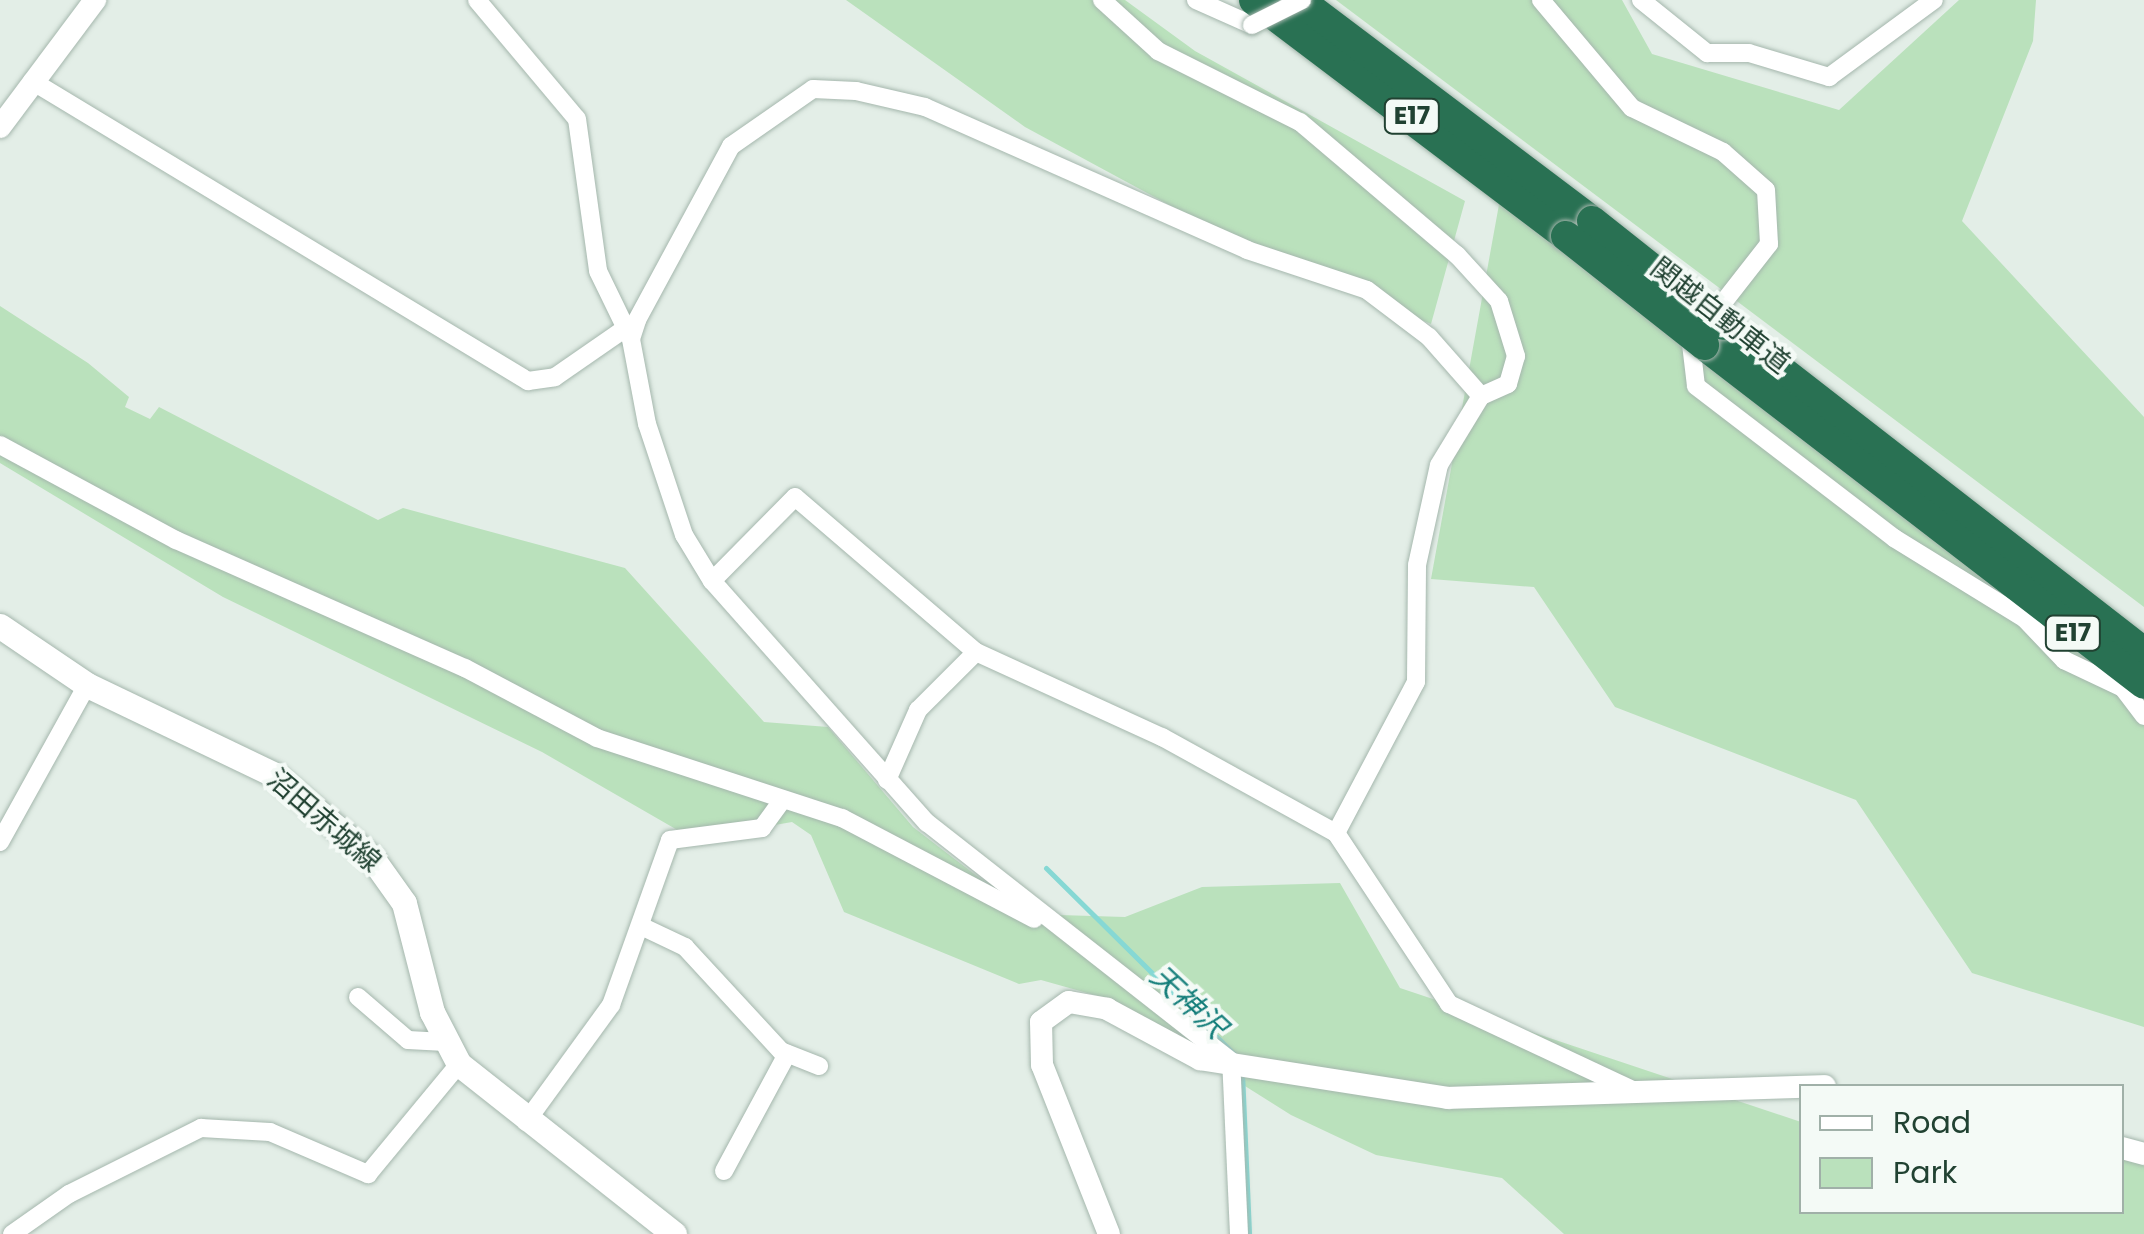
<!DOCTYPE html>
<html>
<head>
<meta charset="utf-8">
<style>
	body { margin:0 }
	#map { position:relative; width:2144px; height:1234px; overflow:hidden; background:#e3eee7; font-family:Poppins,"Noto Sans JP",sans-serif }
	div>[style] { position:absolute }
	.green>* { inset:0; background:#bae1bc }
	.stream>* { height:5px; margin:-2.5px; padding:0 2.5px; transform-origin:2.5px; border-radius:2.5px; background:#86d8d4 }
	.roads { filter:drop-shadow(0 0 2px #a5b7ad) drop-shadow(0 0 2px #a5b7ad) }
	.minor>* { height:18px; margin:-9px; padding:0 9px; transform-origin:9px; border-radius:9px; background:#fff }
	.tertiary>* { height:22px; margin:-11px; padding:0 11px; transform-origin:11px; border-radius:11px; background:#fff }
	.secondary>* { height:25px; margin:-12.5px; padding:0 12.5px; transform-origin:12.5px; border-radius:12.5px; background:#fff }
	.motorway>* { height:30px; margin:-15px; padding:0 15px; transform-origin:15px; border-radius:15px; background:#297153 }
	.bridges { filter:drop-shadow(0 0 2px #a5b7ad) drop-shadow(0 0 2px #a5b7ad) }
	.minor-bridge>* { height:18px; margin:-9px; padding:0 9px; transform-origin:9px; border-radius:9px; background:#fff }
	.motorway-bridge>* { height:30px; margin:-15px; padding:0 15px; transform-origin:15px; border-radius:15px; background:#297153 }
	span { translate:-50% -50%; white-space:nowrap; text-align:center; line-height:1.15; -webkit-text-stroke:8px #f4faf6; paint-order:stroke }
	.shield-label span { padding:2px 8px; background:#f4faf6; border:2px solid; border-radius:8px; -webkit-text-stroke-width:0 }
	.shield-label { font-size:25px; color:#214232; font-weight:700 }
	.street-label { font-size:28px; color:#214232 }
	.water-label { font-size:30px; color:#147e7a; font-style:italic }
	.legend { position:absolute; left:1799px; top:1084px; width:325px; height:130px; box-sizing:border-box; background:#f4faf6; border:2px solid #a0b0a8; margin:0; padding:12px 18px; list-style:none; font-size:30px; color:#214232 }
	.legend li { display:flex; align-items:center; gap:20px; height:50px }
	.legend b { width:50px; border:2px solid #a0b0a8 }
</style>
</head>
<body>
<div id="map">
	<div class="green">
		<i style="clip-path:polygon(846px 0,1125px 0,1195px 51px,1465px 201px,1431px 324px,1247px 247px,1025px 127px)"></i>
		<i style="clip-path:polygon(1336px 0,1622px 0,1652px 54px,1839px 110px,1959px 0,2036px 0,2033px 41px,1962px 221px,2144px 417px,2144px 607px)"></i>
		<i style="clip-path:polygon(1500px 199px,1800px 438px,2144px 668px,2144px 1027px,1972px 973px,1856px 800px,1615px 707px,1534px 587px,1431px 579px)"></i>
		<i style="clip-path:polygon(0 306px,88px 363px,129px 397px,125px 407px,150px 419px,159px 407px,378px 520px,403px 508px,625px 568px,764px 722px,828px 727px,913px 827px,1026px 914px,1125px 917px,1202px 887px,1340px 883px,1400px 988px,1801px 1122px,1802px 1212px,2122px 1212px,2122px 1148px,2144px 1147px,2144px 1234px,1564px 1234px,1502px 1178px,1376px 1155px,1291px 1115px,1105px 998px,1041px 980px,1019px 984px,844px 912px,811px 835px,792px 822px,693px 839px,542px 752px,223px 597px,0 463px)"></i>
	</div>
	<div class="stream">
		<i style="left:1046px;top:868px;width:274px;rotate:44.7deg"></i>
		<i style="left:1242px;top:1072px;width:162px;rotate:87.5deg"></i>
	</div>
	<div class="roads">
		<div class="minor">
			<i style="left:477px;top:0;width:155px;rotate:50deg"></i>
			<i style="left:577px;top:119px;width:153px;rotate:82.1deg"></i>
			<i style="left:598px;top:271px;width:73px;rotate:64.1deg"></i>
			<i style="left:1102px;top:0;width:76px;rotate:42.3deg"></i>
			<i style="left:1158px;top:51px;width:159px;rotate:26.6deg"></i>
			<i style="left:1300px;top:122px;width:206px;rotate:40.3deg"></i>
			<i style="left:1457px;top:255px;width:62px;rotate:47.6deg"></i>
			<i style="left:1499px;top:301px;width:58px;rotate:72.8deg"></i>
			<i style="left:1516px;top:356px;width:29px;rotate:106deg"></i>
			<i style="left:1508px;top:384px;width:30px;rotate:156deg"></i>
			<i style="left:1196px;top:0;width:61px;rotate:24.1deg"></i>
			<i style="left:1541px;top:0;width:141px;rotate:49.9deg"></i>
			<i style="left:1632px;top:108px;width:101px;rotate:25.8deg"></i>
			<i style="left:1723px;top:152px;width:57px;rotate:41.5deg"></i>
			<i style="left:1766px;top:190px;width:54px;rotate:86.8deg"></i>
			<i style="left:1769px;top:244px;width:127px;rotate:128deg"></i>
			<i style="left:1691px;top:344px;width:42px;rotate:83.2deg"></i>
			<i style="left:1696px;top:386px;width:250px;rotate:37.5deg"></i>
			<i style="left:1894px;top:538px;width:154px;rotate:31.7deg"></i>
			<i style="left:2025px;top:619px;width:57px;rotate:46.4deg"></i>
			<i style="left:2064px;top:660px;width:65px;rotate:25.4deg"></i>
			<i style="left:2123px;top:688px;width:35px;rotate:53deg"></i>
			<i style="left:1641px;top:0;width:85px;rotate:38.8deg"></i>
			<i style="left:1707px;top:53px;width:42px"></i>
			<i style="left:1749px;top:53px;width:84px;rotate:16.7deg"></i>
			<i style="left:1829px;top:77px;width:130px;rotate:-36.3deg"></i>
			<i style="left:32px;top:81px;width:580px;rotate:31.17deg"></i>
			<i style="left:528px;top:381px;width:27px;rotate:-8deg"></i>
			<i style="left:555px;top:377px;width:83px;rotate:-34.7deg"></i>
			<i style="left:0;top:445px;width:200px;rotate:28.4deg"></i>
			<i style="left:176px;top:540px;width:316px;rotate:23.9deg"></i>
			<i style="left:465px;top:668px;width:149px;rotate:27.9deg"></i>
			<i style="left:597px;top:738px;width:258px;rotate:18.1deg"></i>
			<i style="left:842px;top:818px;width:217px;rotate:27.7deg"></i>
			<i style="left:712px;top:581px;width:118px;rotate:-45.3deg"></i>
			<i style="left:795px;top:497px;width:238px;rotate:40.6deg"></i>
			<i style="left:976px;top:652px;width:205px;rotate:24.6deg"></i>
			<i style="left:1162px;top:737px;width:199px;rotate:28.9deg"></i>
			<i style="left:1336px;top:833px;width:205px;rotate:56.5deg"></i>
			<i style="left:1449px;top:1004px;width:203px;rotate:25.1deg"></i>
			<i style="left:887px;top:780px;width:77px;rotate:-66.1deg"></i>
			<i style="left:918px;top:710px;width:82px;rotate:-45deg"></i>
			<i style="left:1336px;top:833px;width:171px;rotate:-62.1deg"></i>
			<i style="left:1416px;top:682px;width:117px;rotate:-89.5deg"></i>
			<i style="left:1417px;top:565px;width:102px;rotate:-77.6deg"></i>
			<i style="left:1439px;top:465px;width:81px;rotate:-58.7deg"></i>
			<i style="left:0;top:842px;width:179px;rotate:-61deg"></i>
			<i style="left:643px;top:927px;width:47px;rotate:25.5deg"></i>
			<i style="left:685px;top:947px;width:142px;rotate:47.3deg"></i>
			<i style="left:781px;top:1051px;width:41px;rotate:21.5deg"></i>
			<i style="left:358px;top:997px;width:66px;rotate:40.7deg"></i>
			<i style="left:408px;top:1040px;width:37px;rotate:3deg"></i>
			<i style="left:526px;top:1122px;width:145px;rotate:-54deg"></i>
			<i style="left:611px;top:1005px;width:175px;rotate:-70.3deg"></i>
			<i style="left:670px;top:840px;width:93px;rotate:-7.4deg"></i>
			<i style="left:762px;top:828px;width:31px;rotate:-54deg"></i>
			<i style="left:724px;top:1171px;width:133px;rotate:-61.7deg"></i>
			<i style="left:12px;top:1234px;width:70px;rotate:-35.1deg"></i>
			<i style="left:69px;top:1194px;width:148px;rotate:-26.6deg"></i>
			<i style="left:201px;top:1128px;width:69px;rotate:3.3deg"></i>
			<i style="left:270px;top:1132px;width:107px;rotate:23.2deg"></i>
			<i style="left:368px;top:1174px;width:143px;rotate:-50.4deg"></i>
			<i style="left:1239px;top:1234px;width:173px;rotate:-92.6deg"></i>
			<i style="left:1231px;top:1061px;width:386px;rotate:-141.9deg"></i>
			<i style="left:927px;top:823px;width:324px;rotate:-131.6deg"></i>
			<i style="left:712px;top:581px;width:54px;rotate:-121.3deg"></i>
			<i style="left:684px;top:535px;width:117px;rotate:-108.4deg"></i>
			<i style="left:647px;top:424px;width:86px;rotate:-100.7deg"></i>
			<i style="left:631px;top:339px;width:20px;rotate:-72deg"></i>
			<i style="left:637px;top:320px;width:198px;rotate:-61.6deg"></i>
			<i style="left:731px;top:146px;width:100px;rotate:-34.8deg"></i>
			<i style="left:813px;top:89px;width:43px;rotate:2.7deg"></i>
			<i style="left:856px;top:91px;width:71px;rotate:13.1deg"></i>
			<i style="left:925px;top:107px;width:352px;rotate:23.9deg"></i>
			<i style="left:1247px;top:250px;width:126px;rotate:18.4deg"></i>
			<i style="left:1367px;top:290px;width:78px;rotate:37.2deg"></i>
			<i style="left:1429px;top:337px;width:79px;rotate:48.6deg"></i>
		</div>
		<div class="tertiary">
			<i style="left:0;top:127px;width:159px;rotate:-53.2deg"></i>
			<i style="left:2122px;top:1148px;width:23px;rotate:15deg"></i>
			<i style="left:1109px;top:1234px;width:182px;rotate:-111.6deg"></i>
			<i style="left:1042px;top:1065px;width:43px;rotate:-91.3deg"></i>
			<i style="left:1041px;top:1022px;width:34px;rotate:-36deg"></i>
			<i style="left:1069px;top:1002px;width:39px;rotate:10deg"></i>
			<i style="left:1107px;top:1009px;width:106px;rotate:28.3deg"></i>
			<i style="left:1200px;top:1059px;width:251px;rotate:8.9deg"></i>
			<i style="left:1448px;top:1098px;width:377px;rotate:-1.8deg"></i>
		</div>
		<div class="secondary">
			<i style="left:0;top:626px;width:105px;rotate:34.1deg"></i>
			<i style="left:87px;top:685px;width:208px;rotate:25.6deg"></i>
			<i style="left:275px;top:775px;width:128px;rotate:40.6deg"></i>
			<i style="left:372px;top:858px;width:55px;rotate:54.6deg"></i>
			<i style="left:404px;top:903px;width:113px;rotate:75.6deg"></i>
			<i style="left:432px;top:1012px;width:59px;rotate:62.6deg"></i>
			<i style="left:459px;top:1064px;width:274px;rotate:38.3deg"></i>
		</div>
		<div class="motorway">
			<i style="left:1254px;top:0;width:391px;rotate:37.1deg"></i>
			<i style="left:1299px;top:0;width:367px;rotate:37deg"></i>
			<i style="left:1723px;top:325px;width:533px;rotate:37.84deg"></i>
			<i style="left:1704px;top:345px;width:555px;rotate:37.61deg"></i>
		</div>
	</div>
	<div class="bridges">
		<div class="minor-bridge">
			<i style="left:1252px;top:25px;width:56px;rotate:-26.6deg"></i>
		</div>
		<div class="motorway-bridge">
			<i style="left:1592px;top:221px;width:167px;rotate:38.4deg"></i>
			<i style="left:1566px;top:236px;width:176px;rotate:38.3deg"></i>
		</div>
	</div>
	<div class="shield-label">
		<span style="left:1412px;top:116px">E17</span>
		<span style="left:2073px;top:633px">E17</span>
	</div>
	<div class="street-label">
		<span style="left:1720px;top:316px;rotate:38deg">関越自動車道</span>
		<span style="left:324px;top:821px;rotate:41deg">沼田赤城線</span>
	</div>
	<div class="water-label">
		<span style="left:1188px;top:1002px;rotate:43deg">天神沢</span>
	</div>
	<ul class="legend">
	<li><b style="height:12px;background:#fff"></b>Road</li>
	<li><b style="height:28px;background:#bae1bc"></b>Park</li>
	</ul>
</div>
</body>
</html>
